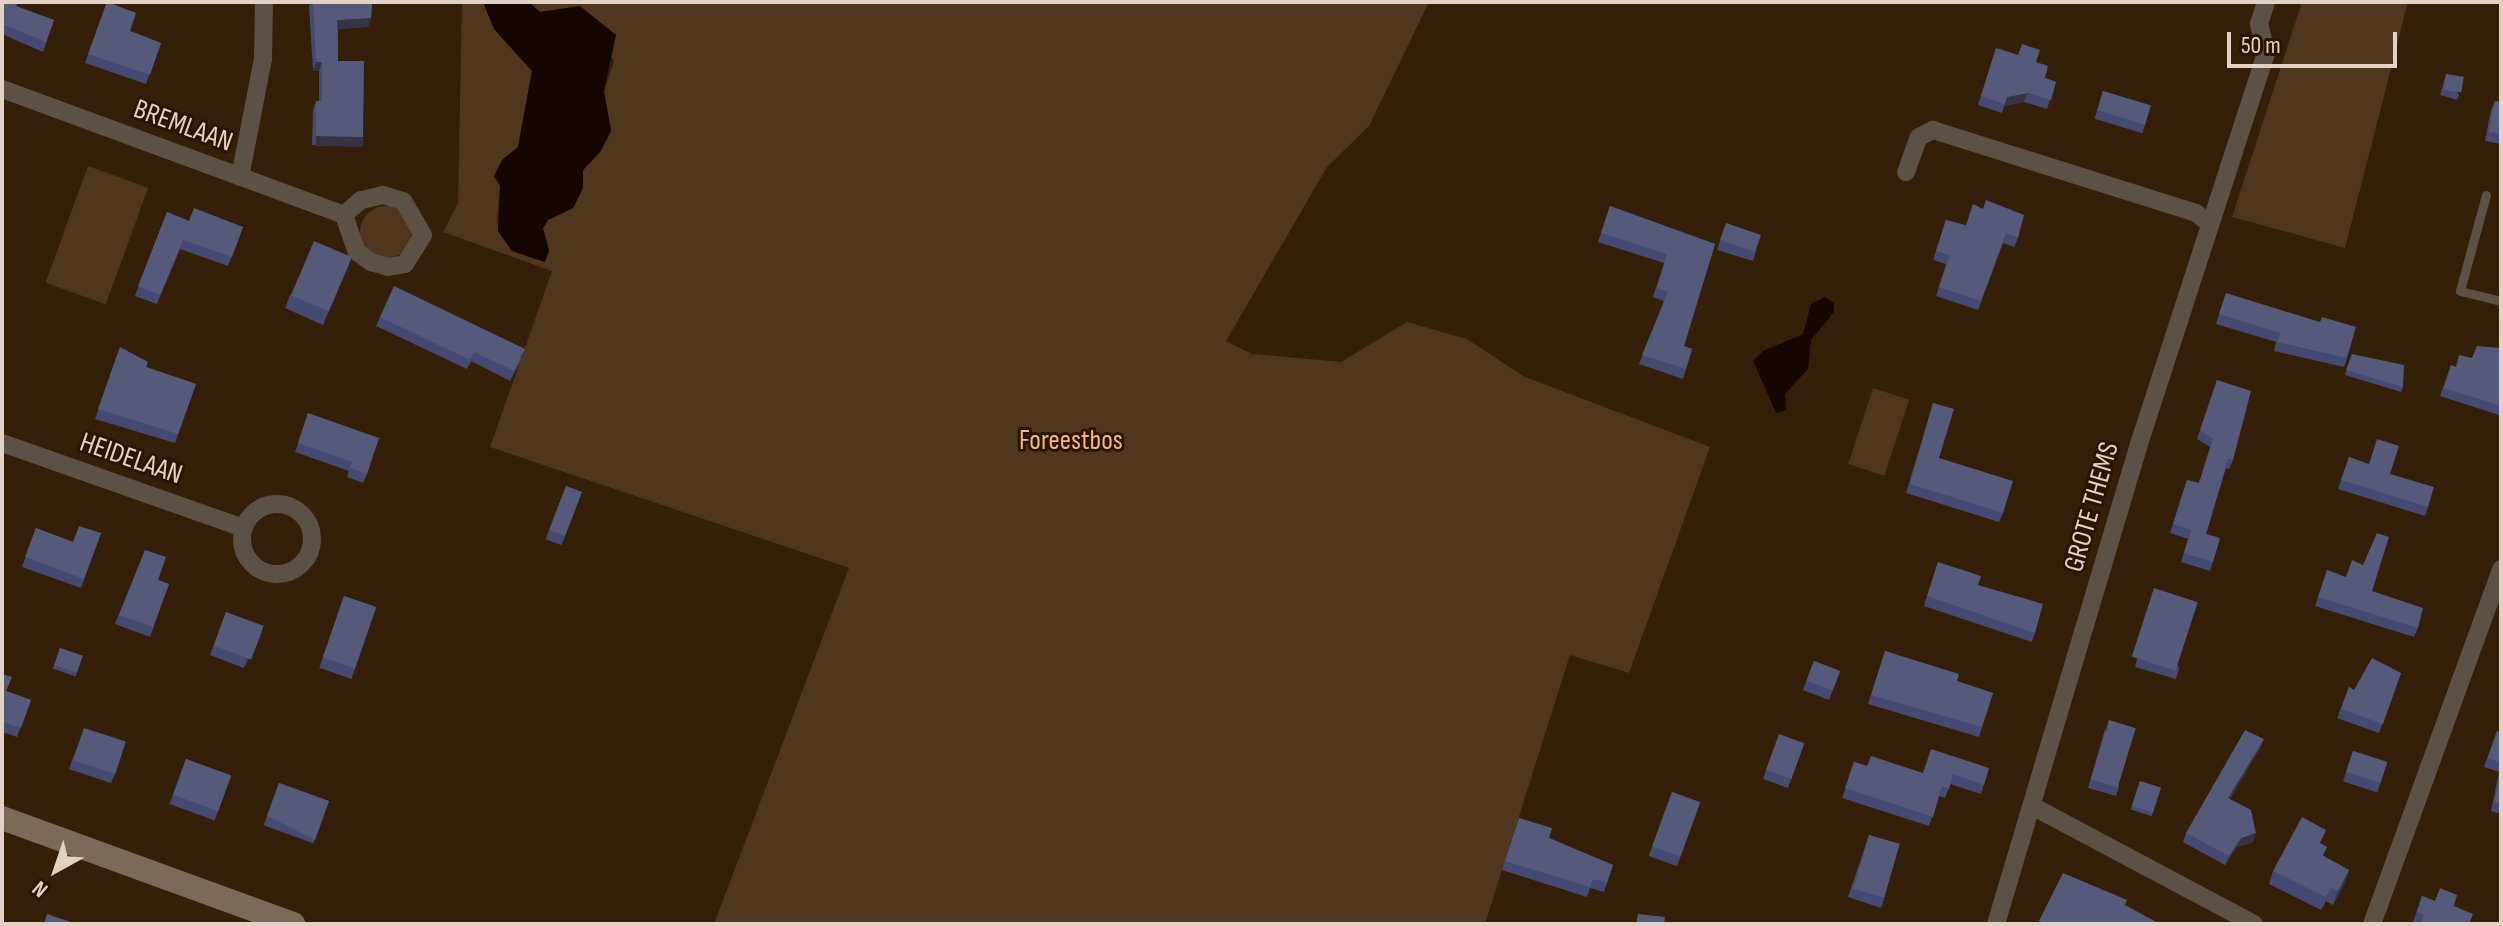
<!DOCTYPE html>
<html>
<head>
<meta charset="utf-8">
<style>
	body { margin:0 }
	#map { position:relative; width:2503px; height:926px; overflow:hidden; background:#341f08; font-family:"Sofia Sans Condensed",sans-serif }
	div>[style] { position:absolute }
	.green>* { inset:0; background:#50361c; transform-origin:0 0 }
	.round { border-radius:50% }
	.water>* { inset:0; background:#160600 }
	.lane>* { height:9px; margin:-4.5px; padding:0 4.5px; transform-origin:4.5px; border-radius:4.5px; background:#5c5147 }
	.street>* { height:18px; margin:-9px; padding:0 9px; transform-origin:9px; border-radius:9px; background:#5c5147 }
	.street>.ring { margin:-9px; padding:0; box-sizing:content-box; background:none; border:18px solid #5c5147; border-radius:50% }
	.secondary>* { height:24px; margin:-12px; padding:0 12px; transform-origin:12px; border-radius:12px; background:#7b6a5a }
	.wall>* { inset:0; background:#444a71; transform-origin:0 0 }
	.shaded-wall>* { inset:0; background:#363343; transform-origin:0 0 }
	.building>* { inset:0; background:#55597a; transform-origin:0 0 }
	span { translate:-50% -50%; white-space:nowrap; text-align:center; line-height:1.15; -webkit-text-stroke:6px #2a1501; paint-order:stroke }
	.street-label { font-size:28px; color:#e1d2c5 }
	.park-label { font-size:28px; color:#f4b77c }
	.frame { position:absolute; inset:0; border:4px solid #e1d2c5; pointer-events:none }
	.north { position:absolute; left:16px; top:830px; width:80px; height:80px; -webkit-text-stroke:6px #2a1501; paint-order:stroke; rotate:220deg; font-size:22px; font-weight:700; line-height:32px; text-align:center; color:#e1d2c5 }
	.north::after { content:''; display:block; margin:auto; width:28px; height:36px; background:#e1d2c5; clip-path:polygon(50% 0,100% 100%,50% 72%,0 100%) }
	.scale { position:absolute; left:2227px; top:32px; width:170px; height:36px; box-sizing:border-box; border:4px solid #e1d2c5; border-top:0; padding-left:10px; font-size:24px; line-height:28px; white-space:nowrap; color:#e1d2c5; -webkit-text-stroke:6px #2a1501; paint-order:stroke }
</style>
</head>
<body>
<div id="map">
	<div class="green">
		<i style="clip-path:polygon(462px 2px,483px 2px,494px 29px,532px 71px,518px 147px,502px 160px,497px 222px,512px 251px,544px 262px,549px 251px,543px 229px,548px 220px,573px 208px,583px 188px,583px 171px,611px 131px,604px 91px,614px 61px,580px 6px,539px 12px,529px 2px,1429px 2px,1369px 126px,1327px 167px,1226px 341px,1252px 354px,1341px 362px,1407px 322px,1467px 339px,1523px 376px,1710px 447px,1629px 673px,1570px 655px,1485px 924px,714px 924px,849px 568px,490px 447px,552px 271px,443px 232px,458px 203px)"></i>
		<i style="clip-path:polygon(2302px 2px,2408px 2px,2345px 248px,2232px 217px)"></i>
		<i style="left:88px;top:166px;width:64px;height:124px;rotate:20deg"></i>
		<i class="round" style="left:360px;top:206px;width:52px;height:52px"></i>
		<i style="left:1873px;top:388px;width:38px;height:80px;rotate:18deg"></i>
	</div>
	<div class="water">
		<i style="clip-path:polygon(483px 2px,529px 2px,540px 12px,580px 6px,616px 35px,604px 91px,611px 131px,601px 151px,583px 170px,583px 188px,573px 208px,548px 220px,543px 228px,549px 251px,545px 262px,512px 251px,498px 231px,500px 186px,494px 176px,502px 160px,518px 147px,532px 71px,494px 29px)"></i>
		<i style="clip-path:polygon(1825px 297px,1834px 303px,1834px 312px,1811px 340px,1808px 369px,1785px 394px,1786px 410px,1776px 413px,1753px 361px,1763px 351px,1803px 334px,1811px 304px)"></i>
	</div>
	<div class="lane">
		<i style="left:2486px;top:195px;width:99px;rotate:105.2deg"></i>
		<i style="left:2460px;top:291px;width:42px;rotate:13.7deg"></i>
	</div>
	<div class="street">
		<i style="left:2px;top:89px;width:364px;rotate:20.2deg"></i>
		<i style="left:344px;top:215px;width:39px;rotate:71deg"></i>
		<i style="left:357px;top:252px;width:17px;rotate:36deg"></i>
		<i style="left:371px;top:262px;width:18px;rotate:16deg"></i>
		<i style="left:388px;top:267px;width:17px;rotate:-10deg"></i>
		<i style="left:405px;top:264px;width:34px;rotate:-58deg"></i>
		<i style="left:423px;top:235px;width:39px;rotate:-120deg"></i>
		<i style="left:403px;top:201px;width:21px;rotate:-163deg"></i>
		<i style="left:383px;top:195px;width:23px;rotate:167deg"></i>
		<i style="left:361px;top:200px;width:23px;rotate:139deg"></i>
		<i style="left:1906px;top:172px;width:37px;rotate:-70deg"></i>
		<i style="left:1919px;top:137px;width:16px;rotate:-27deg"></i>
		<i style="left:1933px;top:130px;width:276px;rotate:17.5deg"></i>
		<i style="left:2196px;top:213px;width:18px;rotate:38deg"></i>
		<i style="left:240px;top:177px;width:120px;rotate:-79deg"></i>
		<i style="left:263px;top:59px;width:57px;rotate:-89deg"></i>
		<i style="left:2px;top:443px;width:253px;rotate:19.4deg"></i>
		<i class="ring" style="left:242px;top:504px;width:52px;height:52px"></i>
		<i style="left:2034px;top:807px;width:249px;rotate:28deg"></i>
		<i style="left:1996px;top:924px;width:501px;rotate:-73.41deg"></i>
		<i style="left:2139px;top:444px;width:412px;rotate:-72deg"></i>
		<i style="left:2266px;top:52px;width:29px;rotate:-104deg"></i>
		<i style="left:2259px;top:24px;width:23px;rotate:-72deg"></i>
		<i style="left:2372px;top:924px;width:378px;rotate:-70deg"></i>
	</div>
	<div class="secondary">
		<i style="left:2px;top:818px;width:310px;rotate:20deg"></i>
	</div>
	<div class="wall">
		<i style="clip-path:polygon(2px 2px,54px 20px,43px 52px,2px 34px)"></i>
		<i style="clip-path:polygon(107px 2px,130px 31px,161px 43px,146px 84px,85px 63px)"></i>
		<i style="clip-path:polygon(311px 2px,372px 2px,371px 18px,368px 27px,338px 29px,338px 61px,360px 146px,312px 145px,313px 110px,316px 101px,319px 101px,319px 71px,313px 71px,309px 7px)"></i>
		<i style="clip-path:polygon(1996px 48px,2036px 62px,2045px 78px,2056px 82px,2047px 109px,2024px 102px,2004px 106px,2002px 113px,1978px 105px)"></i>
		<i style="clip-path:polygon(2446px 74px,2459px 95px,2457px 100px,2440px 95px)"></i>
		<i style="left:2103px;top:91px;width:50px;height:29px;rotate:17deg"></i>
		<i style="clip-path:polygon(2495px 101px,2501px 102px,2501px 144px,2485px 141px,2491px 110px)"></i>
		<i style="clip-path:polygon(1973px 204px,2018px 238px,2014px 247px,2003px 243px,1978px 310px,1936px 296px,1946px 264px,1933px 260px,1946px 220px,1966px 225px)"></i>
		<i style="clip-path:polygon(1610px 206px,1715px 244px,1684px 346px,1692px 349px,1683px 379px,1639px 364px,1664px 301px,1653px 297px,1664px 263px,1598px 242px)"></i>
		<i style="clip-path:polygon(167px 212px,189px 221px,243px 227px,228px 266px,180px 249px,157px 304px,135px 296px)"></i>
		<i style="clip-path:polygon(1726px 223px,1756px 251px,1753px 261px,1717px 250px)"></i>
		<i style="clip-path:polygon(352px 257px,323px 325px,285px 308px,290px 295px)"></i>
		<i style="clip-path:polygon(2226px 293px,2347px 358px,2344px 367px,2274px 351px,2276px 342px,2216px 324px)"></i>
		<i style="clip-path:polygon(380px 317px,522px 358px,510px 381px,471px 361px,467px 369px,376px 326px)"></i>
		<i style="clip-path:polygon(120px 347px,146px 367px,196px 384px,175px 443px,95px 419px)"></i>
		<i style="clip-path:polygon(2501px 348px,2501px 410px,2499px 415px,2440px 396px,2451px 365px,2455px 367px,2472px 358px)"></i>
		<i style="clip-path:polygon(2352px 354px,2403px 387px,2401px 392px,2345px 375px)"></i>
		<i style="clip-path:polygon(2217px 380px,2233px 460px,2229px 469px,2226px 468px,2206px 534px,2220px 538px,2210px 571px,2181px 562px,2188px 539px,2170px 533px,2187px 480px,2199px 483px,2210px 447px,2197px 439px)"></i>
		<i style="clip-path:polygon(1933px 403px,1939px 458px,2003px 513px,1999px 522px,1906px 493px)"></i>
		<i style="clip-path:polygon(308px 413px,367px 474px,363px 483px,347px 477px,349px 471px,295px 452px)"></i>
		<i style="clip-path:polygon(2349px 457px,2390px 474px,2428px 507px,2425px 516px,2338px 489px)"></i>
		<i style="left:566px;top:486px;width:17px;height:57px;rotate:21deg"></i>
		<i style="clip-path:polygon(36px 528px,73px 542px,101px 533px,81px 588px,22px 567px)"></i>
		<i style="clip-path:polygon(145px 550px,158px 580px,169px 584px,150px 637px,115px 624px)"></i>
		<i style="clip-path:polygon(1938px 562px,1978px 585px,2035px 633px,2032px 642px,1924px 606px)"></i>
		<i style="clip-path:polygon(2327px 570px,2372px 591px,2418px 628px,2414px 637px,2315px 606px)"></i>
		<i style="clip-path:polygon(2154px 588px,2179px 669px,2176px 679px,2135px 667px)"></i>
		<i style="left:344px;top:596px;width:34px;height:76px;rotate:19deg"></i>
		<i style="clip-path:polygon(226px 612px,261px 636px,244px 668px,210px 655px)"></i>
		<i style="left:60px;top:648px;width:24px;height:22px;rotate:19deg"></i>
		<i style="clip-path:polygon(1885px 651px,1957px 681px,1993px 693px,1979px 737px,1868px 704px)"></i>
		<i style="left:1814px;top:661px;width:28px;height:31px;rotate:21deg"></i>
		<i style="clip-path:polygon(2401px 673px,2379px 733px,2337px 718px,2349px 687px,2354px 690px)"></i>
		<i style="clip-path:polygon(2px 674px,6px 691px,31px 700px,17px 737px,2px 732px)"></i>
		<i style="clip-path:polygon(84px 728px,115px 774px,111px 783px,69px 769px)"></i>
		<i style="clip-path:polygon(2105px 729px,2119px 787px,2116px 796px,2088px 788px)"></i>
		<i style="clip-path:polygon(2497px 731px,2501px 733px,2501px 814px,2491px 811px,2499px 772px,2484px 767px)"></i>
		<i style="clip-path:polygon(2264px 739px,2260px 748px,2230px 799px,2253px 842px,2237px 847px,2225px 865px,2183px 842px,2186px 833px)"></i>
		<i style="clip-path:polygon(1804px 743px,1788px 788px,1763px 779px,1766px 770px)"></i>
		<i style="left:2353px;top:751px;width:36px;height:32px;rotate:18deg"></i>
		<i style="left:186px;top:759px;width:48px;height:48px;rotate:20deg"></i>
		<i style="clip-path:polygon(1854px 762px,1867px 766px,1923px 773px,1989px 768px,1981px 794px,1950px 784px,1945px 798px,1939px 796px,1929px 826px,1842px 798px)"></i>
		<i style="left:2140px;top:781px;width:22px;height:30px;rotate:18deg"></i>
		<i style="left:279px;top:783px;width:53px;height:45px;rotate:20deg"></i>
		<i style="left:1672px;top:792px;width:30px;height:68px;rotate:20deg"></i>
		<i style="clip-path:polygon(1519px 818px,1549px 838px,1613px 865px,1604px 892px,1590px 888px,1587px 897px,1502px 870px)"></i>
		<i style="clip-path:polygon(1869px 835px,1884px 899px,1881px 908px,1848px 897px)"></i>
		<i style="clip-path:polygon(2321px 844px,2327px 847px,2323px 856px,2349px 870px,2345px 883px,2333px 905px,2326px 901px,2321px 910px,2269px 884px,2273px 871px)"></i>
		<i style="clip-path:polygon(2422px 896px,2435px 901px,2421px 924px,2413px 922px)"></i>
	</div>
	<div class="shaded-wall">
		<i style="clip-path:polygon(371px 18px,368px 27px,334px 29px,337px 20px)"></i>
		<i style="clip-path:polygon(316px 62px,322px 62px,319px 71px,313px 71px)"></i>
		<i style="clip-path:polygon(2028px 93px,2024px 102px,2004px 106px,2007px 97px)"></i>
		<i style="left:316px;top:136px;width:47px;height:10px;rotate:1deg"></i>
		<i style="clip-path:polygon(352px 257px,347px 271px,323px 325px,328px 312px)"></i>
		<i style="clip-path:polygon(264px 626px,261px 636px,244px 668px,247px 659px)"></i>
		<i style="clip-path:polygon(2264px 739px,2260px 748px,2225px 807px,2228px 798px)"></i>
		<i style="clip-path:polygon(2256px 833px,2253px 842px,2237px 847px,2225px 865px,2229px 856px,2241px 838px)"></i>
		<i style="clip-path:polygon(2349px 870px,2345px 883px,2333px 905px,2338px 891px)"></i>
	</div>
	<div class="building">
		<i style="clip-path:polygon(2px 2px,18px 2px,16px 6px,54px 20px,46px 42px,2px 24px)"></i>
		<i style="clip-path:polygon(107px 2px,136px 13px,130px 31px,161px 43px,150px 75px,88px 54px)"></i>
		<i style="clip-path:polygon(313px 2px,372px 2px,371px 18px,337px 20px,338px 61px,364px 61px,363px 137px,316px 136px,316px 101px,322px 101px,322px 62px,316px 62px)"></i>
		<i style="clip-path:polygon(2022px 44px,2040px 50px,2036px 62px,2048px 66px,2045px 78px,2056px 82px,2051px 100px,2028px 93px,2007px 97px,2005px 104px,1981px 96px,1996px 48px,2018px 55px)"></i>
		<i style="left:2446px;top:74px;width:18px;height:16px;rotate:9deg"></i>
		<i style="left:2103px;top:91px;width:50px;height:20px;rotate:17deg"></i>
		<i style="clip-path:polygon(2495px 101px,2501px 102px,2501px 134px,2489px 132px)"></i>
		<i style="clip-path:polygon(1986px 200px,2024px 215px,2018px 238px,2006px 233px,1981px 301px,1939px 287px,1950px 255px,1936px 251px,1946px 220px,1966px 226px,1973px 204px,1983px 209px)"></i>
		<i style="clip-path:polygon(1610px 206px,1715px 244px,1684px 346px,1692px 349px,1686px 369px,1642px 355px,1668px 292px,1657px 288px,1667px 254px,1601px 233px)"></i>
		<i style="clip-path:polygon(194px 208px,243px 227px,232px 257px,183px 240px,160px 295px,138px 286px,167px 212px,189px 221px)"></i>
		<i style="left:1726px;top:223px;width:37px;height:18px;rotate:19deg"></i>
		<i style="left:314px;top:241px;width:41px;height:59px;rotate:23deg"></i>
		<i style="clip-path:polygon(394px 286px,525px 349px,514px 371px,474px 352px,470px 360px,380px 317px)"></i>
		<i style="clip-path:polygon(2226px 293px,2320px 322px,2322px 317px,2356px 327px,2347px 358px,2277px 342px,2280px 333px,2219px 314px)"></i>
		<i style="clip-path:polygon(2477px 346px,2501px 348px,2501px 406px,2444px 388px,2451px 365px,2456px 367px,2459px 355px,2472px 358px)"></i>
		<i style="clip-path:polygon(120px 347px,148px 362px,146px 367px,196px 384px,178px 434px,98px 409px)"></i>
		<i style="clip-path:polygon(2352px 354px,2404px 365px,2403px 387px,2346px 370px)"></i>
		<i style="clip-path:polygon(2217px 380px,2251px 391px,2233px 460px,2228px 459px,2206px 534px,2220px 538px,2213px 562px,2184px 553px,2191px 530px,2173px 524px,2187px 480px,2199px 483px,2213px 439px,2200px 430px)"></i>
		<i style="clip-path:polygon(1933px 403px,1954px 409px,1939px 458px,2013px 481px,2003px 513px,1910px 484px)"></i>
		<i style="clip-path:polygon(308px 413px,379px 438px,367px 474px,350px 468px,352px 462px,298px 443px)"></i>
		<i style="clip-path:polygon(2377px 439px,2399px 446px,2390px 474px,2434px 487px,2428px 507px,2341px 480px,2349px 457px,2369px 464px)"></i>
		<i style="left:566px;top:486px;width:17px;height:47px;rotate:21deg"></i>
		<i style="clip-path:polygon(79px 526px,101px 533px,84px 579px,25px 557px,36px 528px,73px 542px)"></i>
		<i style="clip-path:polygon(2377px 533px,2389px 537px,2372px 591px,2423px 608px,2418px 628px,2318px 597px,2327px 570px,2346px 577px,2352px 560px,2363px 565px)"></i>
		<i style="clip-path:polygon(145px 550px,166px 557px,158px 580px,169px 584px,153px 627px,119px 615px)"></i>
		<i style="clip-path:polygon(1938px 562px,1981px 576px,1978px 585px,2043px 604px,2035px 633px,1927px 596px)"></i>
		<i style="left:2154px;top:588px;width:46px;height:72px;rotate:18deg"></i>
		<i style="left:344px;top:596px;width:34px;height:65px;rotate:19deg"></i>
		<i style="left:226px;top:612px;width:40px;height:36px;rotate:20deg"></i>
		<i style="left:60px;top:648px;width:24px;height:18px;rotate:19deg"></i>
		<i style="clip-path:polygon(1885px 651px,1959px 674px,1957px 681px,1993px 693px,1982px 727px,1871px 695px)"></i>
		<i style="clip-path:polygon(2372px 658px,2401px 673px,2383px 724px,2341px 709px,2349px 687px,2354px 690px)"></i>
		<i style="left:1814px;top:661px;width:28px;height:21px;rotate:21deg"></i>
		<i style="clip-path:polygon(2px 674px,12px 677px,6px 691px,31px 700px,21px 728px,2px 722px)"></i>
		<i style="left:2109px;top:720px;width:28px;height:62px;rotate:17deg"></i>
		<i style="left:84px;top:728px;width:44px;height:34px;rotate:18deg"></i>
		<i style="clip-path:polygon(2245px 730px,2264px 739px,2228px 798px,2251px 810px,2256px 833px,2241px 838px,2229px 856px,2186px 833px)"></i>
		<i style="clip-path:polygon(2497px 731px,2501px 733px,2501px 763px,2488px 758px)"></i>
		<i style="left:1779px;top:734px;width:27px;height:38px;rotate:20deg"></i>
		<i style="clip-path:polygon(1931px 749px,1989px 768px,1984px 785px,1953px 774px,1949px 789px,1942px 786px,1933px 817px,1845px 788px,1854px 762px,1867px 766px,1871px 756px,1923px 773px)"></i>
		<i style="left:2353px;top:751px;width:36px;height:22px;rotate:18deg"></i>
		<i style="left:186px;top:759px;width:48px;height:38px;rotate:20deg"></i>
		<i style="clip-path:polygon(2501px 771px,2501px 804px,2494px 802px)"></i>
		<i style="left:2140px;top:781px;width:22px;height:26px;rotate:18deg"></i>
		<i style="clip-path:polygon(279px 783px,329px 801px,315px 840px,267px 816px)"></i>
		<i style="left:1672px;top:792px;width:30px;height:58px;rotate:20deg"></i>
		<i style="clip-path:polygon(2302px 817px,2326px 830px,2320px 843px,2327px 847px,2322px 855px,2349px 870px,2338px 891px,2331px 888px,2326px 897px,2273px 871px)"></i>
		<i style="clip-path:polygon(1519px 818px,1552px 828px,1549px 838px,1613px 865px,1607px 883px,1593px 879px,1590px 887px,1505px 861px)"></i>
		<i style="left:1869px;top:835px;width:32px;height:56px;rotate:16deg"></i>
		<i style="clip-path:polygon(2063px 873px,2127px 900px,2125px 905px,2160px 924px,2046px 924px,2039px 921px)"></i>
		<i style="clip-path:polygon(2440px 888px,2457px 895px,2454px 906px,2473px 914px,2469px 924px,2421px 924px,2424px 915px,2417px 912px,2422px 896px,2435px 901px)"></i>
		<i style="clip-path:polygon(47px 914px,76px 924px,44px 924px)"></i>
		<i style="clip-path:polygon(1638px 914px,1665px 917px,1664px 924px,1636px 924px)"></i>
	</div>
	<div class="street-label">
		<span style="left:183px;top:126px;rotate:20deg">BREMLAAN</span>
		<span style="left:131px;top:459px;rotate:19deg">HEIDELAAN</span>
		<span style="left:2092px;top:507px;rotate:-74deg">GROTE THEMS</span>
	</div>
	<div class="park-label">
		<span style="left:1071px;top:441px">Foreestbos</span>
	</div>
	<div class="frame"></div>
	<div class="north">N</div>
	<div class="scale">50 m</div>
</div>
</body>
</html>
